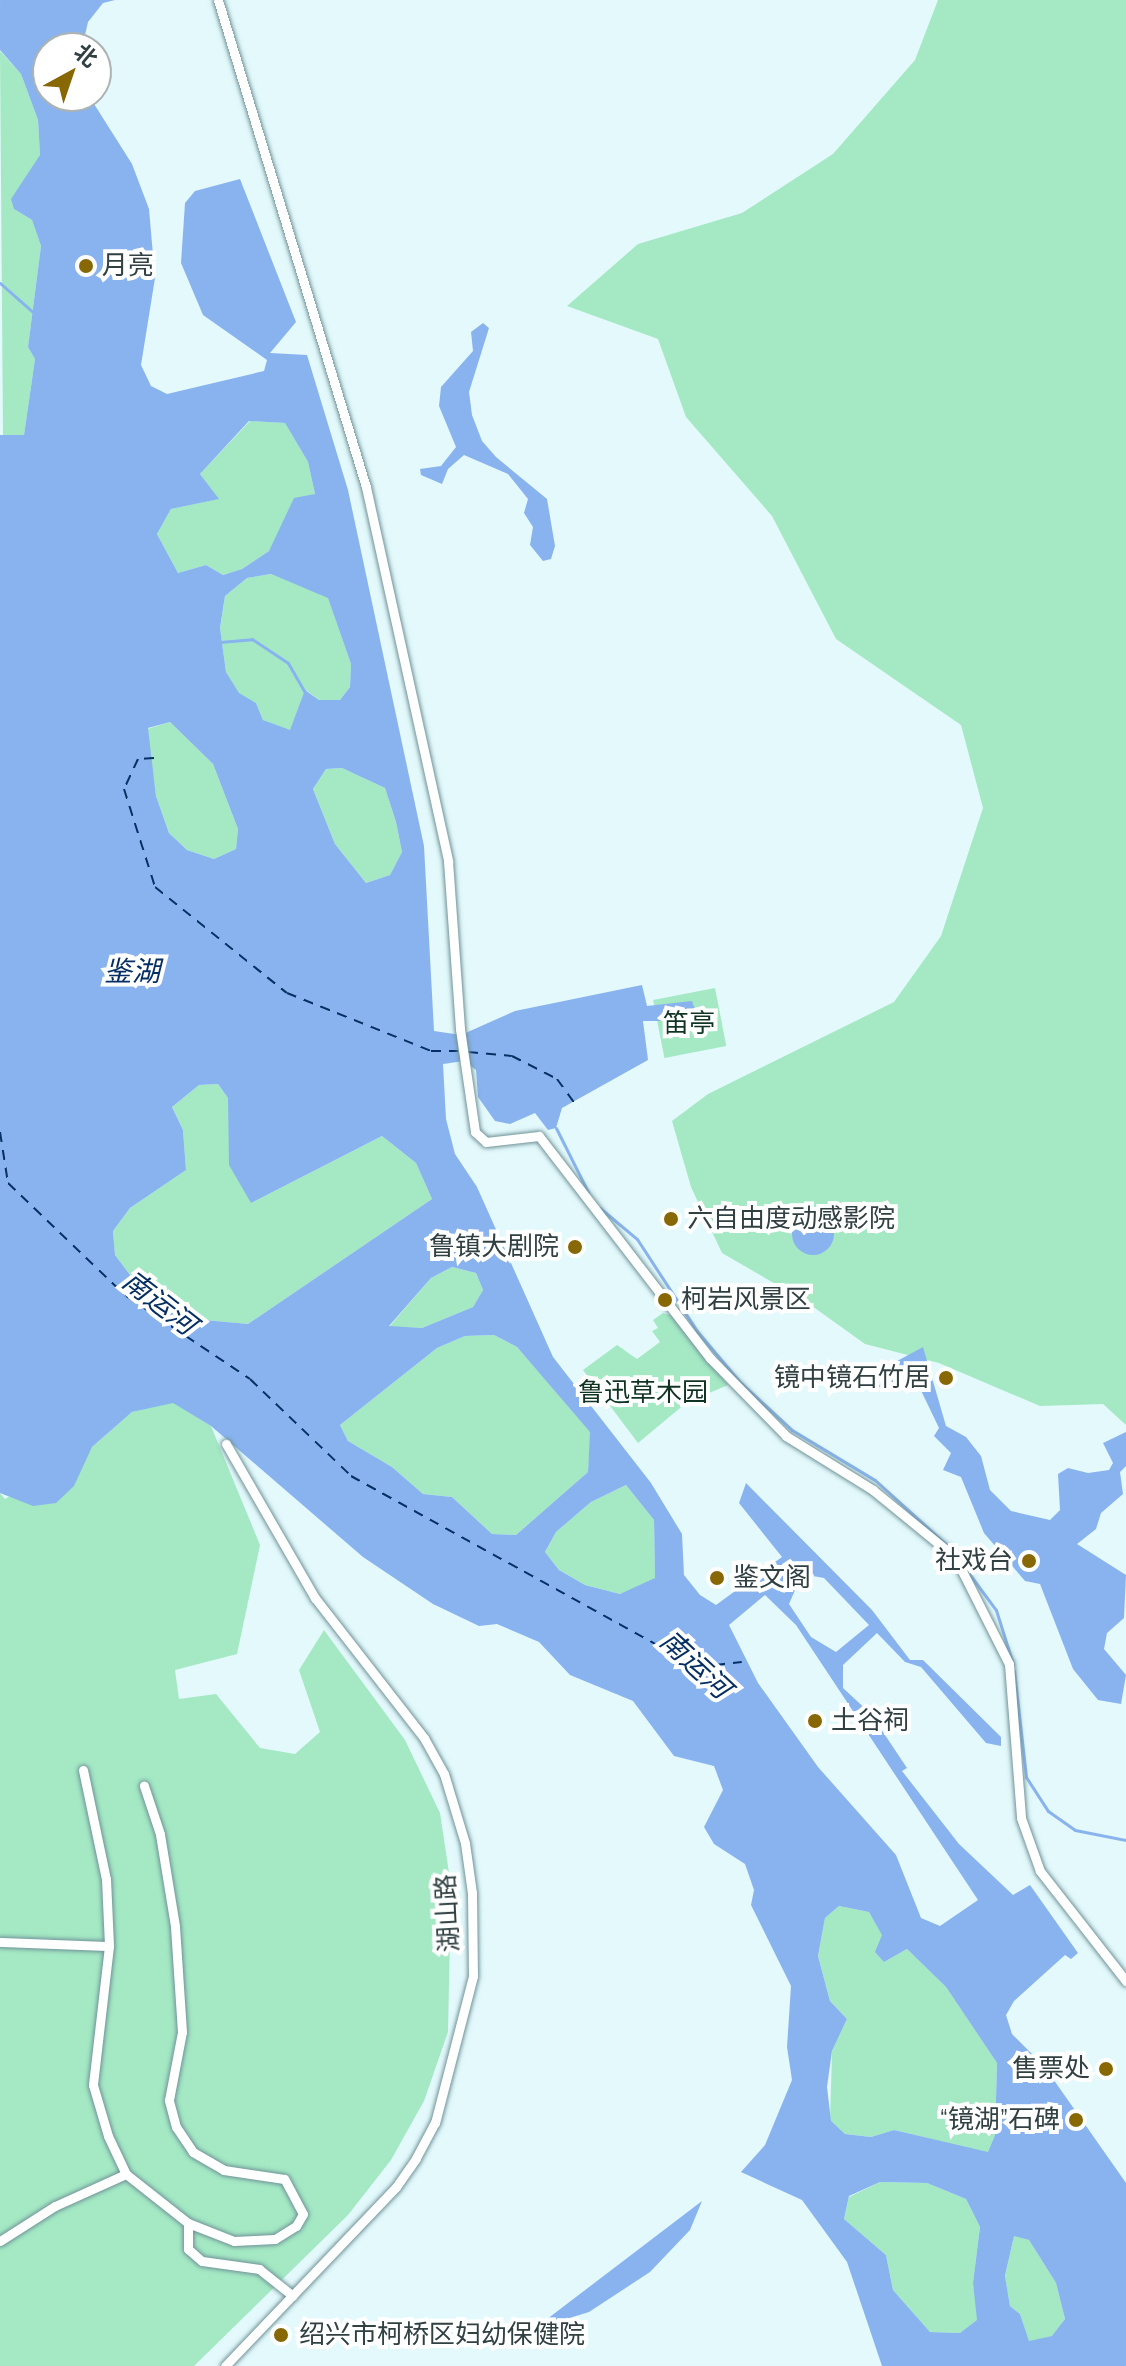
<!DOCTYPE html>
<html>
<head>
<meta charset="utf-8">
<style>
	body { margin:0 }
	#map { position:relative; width:1126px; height:2366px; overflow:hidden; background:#e3f9fc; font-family:Raleway,"Noto Sans SC",sans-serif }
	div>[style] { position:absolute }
	.green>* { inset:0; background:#a4e9c4; transform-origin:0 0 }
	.water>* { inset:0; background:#89b3ef }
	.round { border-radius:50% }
	.stream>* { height:3px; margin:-1.5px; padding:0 1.5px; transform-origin:1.5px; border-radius:1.5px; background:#89b3ef }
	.ferry>* { height:2px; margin-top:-1px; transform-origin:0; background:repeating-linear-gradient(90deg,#062f63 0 10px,transparent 0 18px) }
	.roads { filter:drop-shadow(0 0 2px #709398) drop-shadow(0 0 2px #709398) }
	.street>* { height:9px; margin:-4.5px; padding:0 4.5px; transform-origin:4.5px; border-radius:4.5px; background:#fff }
	.dots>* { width:22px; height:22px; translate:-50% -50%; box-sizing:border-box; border:4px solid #fff; border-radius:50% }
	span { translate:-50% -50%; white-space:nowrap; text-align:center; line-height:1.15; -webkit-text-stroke:8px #fff; paint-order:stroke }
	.poi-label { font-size:26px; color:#314042 }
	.left { translate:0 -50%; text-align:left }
	.right { translate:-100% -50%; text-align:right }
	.park-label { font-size:26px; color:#103323 }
	.street-label { font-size:26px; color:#314042 }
	.water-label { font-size:28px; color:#062f63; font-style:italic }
	.north { position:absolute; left:32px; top:32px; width:80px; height:80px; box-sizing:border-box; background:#fff; border:2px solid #adb3b3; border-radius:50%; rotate:40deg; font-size:22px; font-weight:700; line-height:32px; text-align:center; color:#314042 }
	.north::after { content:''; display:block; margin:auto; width:28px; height:36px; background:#886804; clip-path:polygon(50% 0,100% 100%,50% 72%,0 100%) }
</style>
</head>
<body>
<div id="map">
	<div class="green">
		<i style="clip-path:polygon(938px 0,1126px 0,1126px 1425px,1103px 1404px,1040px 1406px,939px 1363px,865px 1344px,805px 1301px,722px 1253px,691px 1187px,672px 1121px,708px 1094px,894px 1002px,941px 936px,983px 808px,961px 725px,836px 639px,772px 516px,686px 417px,658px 339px,567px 306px,638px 244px,742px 213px,833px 154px,915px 60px)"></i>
		<i style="clip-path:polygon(0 51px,21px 74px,38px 120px,40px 155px,14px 209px,32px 220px,41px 246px,28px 347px,35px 359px,24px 435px,3px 437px)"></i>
		<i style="clip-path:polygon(250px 421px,285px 423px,308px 462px,315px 494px,269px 551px,242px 569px,223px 575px,206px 565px,178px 573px,157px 534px,171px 509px,218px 499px,200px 474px)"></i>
		<i style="clip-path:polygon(271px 574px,328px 597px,351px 664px,350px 687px,340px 700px,319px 700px,306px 690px,290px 731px,263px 720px,256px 703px,239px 694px,226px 672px,220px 629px,225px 596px,247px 578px)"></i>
		<i style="clip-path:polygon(170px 722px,213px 764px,238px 829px,236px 849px,214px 859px,187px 850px,169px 833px,156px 796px,147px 729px)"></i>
		<i style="clip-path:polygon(342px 768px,385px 788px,396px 822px,402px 852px,390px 875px,366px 883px,335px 844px,313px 789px,326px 769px)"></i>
		<i style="left:715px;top:988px;width:59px;height:63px;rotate:79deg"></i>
		<i style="clip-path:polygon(218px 1084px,228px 1098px,251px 1203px,382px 1136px,416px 1163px,432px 1199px,248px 1324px,205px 1320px,146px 1296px,115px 1255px,113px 1231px,130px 1208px,186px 1170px,183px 1130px,172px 1107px,199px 1085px)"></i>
		<i style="clip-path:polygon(452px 1267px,476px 1273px,483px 1290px,473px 1307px,422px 1328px,389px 1327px,431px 1278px)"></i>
		<i style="clip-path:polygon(663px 1313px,673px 1316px,728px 1385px,686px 1403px,638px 1443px,583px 1370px,617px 1345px,637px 1359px,660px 1342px,652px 1331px,658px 1328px,653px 1320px)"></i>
		<i style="clip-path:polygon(494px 1335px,517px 1347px,591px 1432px,588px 1472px,516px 1535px,492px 1534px,452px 1497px,423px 1494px,392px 1467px,348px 1441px,340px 1425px,437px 1348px,465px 1336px)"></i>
		<i style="clip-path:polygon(172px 1402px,211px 1426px,260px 1545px,237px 1654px,175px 1670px,179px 1699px,216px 1694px,260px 1748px,295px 1754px,320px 1732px,299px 1670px,324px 1630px,405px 1740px,440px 1813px,451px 1886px,448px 2032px,424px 2101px,391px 2160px,348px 2215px,194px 2366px,0 2366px,0 1493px,5px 1499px,92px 1447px,132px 1412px)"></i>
		<i style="clip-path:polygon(626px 1485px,654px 1520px,655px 1578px,640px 1589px,620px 1594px,585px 1585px,559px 1570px,545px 1552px,556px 1532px,591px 1502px)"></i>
		<i style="clip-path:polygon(839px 1906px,869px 1912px,883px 1935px,884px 1962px,907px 1949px,946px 1987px,997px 2063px,995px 2135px,988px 2153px,894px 2130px,871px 2137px,845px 2134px,830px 2121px,832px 2051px,847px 2019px,830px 2001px,818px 1956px,825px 1918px)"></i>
		<i style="clip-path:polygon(880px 2182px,927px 2183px,966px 2199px,980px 2227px,973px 2283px,978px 2320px,960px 2333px,930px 2332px,893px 2290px,886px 2255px,844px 2219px,849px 2197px)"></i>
		<i style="clip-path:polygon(1014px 2235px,1029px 2240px,1056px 2283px,1065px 2319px,1053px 2336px,1029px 2342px,1020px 2314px,1010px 2306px,1005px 2277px)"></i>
	</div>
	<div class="water">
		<i style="clip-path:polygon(evenodd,0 0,115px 0,103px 3px,88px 22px,82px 48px,48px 48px,48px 96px,89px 96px,132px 164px,149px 209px,155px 278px,141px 365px,151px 386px,167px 394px,264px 371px,267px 360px,203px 315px,181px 263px,185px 203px,195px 191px,240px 179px,296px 322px,270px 353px,307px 355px,348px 490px,424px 846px,434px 1031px,461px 1035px,515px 1011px,642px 985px,647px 1006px,692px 1001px,696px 1012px,681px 1021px,643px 1021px,648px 1060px,562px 1108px,556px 1128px,548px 1130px,535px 1113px,510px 1124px,495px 1121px,478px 1097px,476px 1070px,464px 1061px,443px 1064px,446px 1119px,455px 1154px,477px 1187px,553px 1357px,651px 1483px,682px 1534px,684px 1575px,700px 1595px,716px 1605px,782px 1557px,739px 1503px,746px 1483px,872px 1610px,910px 1660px,923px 1660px,1001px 1737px,1001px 1746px,986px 1743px,921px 1667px,905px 1662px,877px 1633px,843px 1665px,843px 1688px,871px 1714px,907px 1768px,902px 1771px,959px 1844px,1013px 1895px,1030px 1885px,1078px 1953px,1071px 1959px,1065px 1955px,1014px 2001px,1006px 2015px,1012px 2034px,1044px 2066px,1126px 2183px,1126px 2366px,882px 2366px,847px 2262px,802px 2200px,741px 2172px,765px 2145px,792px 2080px,787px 2047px,791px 1986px,751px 1905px,754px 1890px,745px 1864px,714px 1844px,704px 1827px,723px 1790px,714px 1766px,674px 1756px,633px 1701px,570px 1675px,539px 1642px,497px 1624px,479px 1626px,433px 1604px,363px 1557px,211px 1426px,173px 1403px,132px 1412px,92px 1447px,74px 1486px,56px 1503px,33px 1506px,0 1493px,0 435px,24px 435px,35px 359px,28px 347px,41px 246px,32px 220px,14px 209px,11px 199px,40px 155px,38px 120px,21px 74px,0 50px,0 0,249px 421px,285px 423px,308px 462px,315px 494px,294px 498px,269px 551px,242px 569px,223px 575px,206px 565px,178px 573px,157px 534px,171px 509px,219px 499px,200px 474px,249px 421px,0 0,271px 574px,328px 598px,351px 664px,350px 687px,340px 700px,319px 700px,305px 690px,290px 730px,263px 720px,256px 703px,239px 693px,226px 672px,220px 628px,225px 596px,247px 578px,271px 574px,0 0,170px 722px,213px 764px,238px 829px,236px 849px,214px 859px,187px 850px,169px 833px,156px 796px,148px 728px,170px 722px,0 0,342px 768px,385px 788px,396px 822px,402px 852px,390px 875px,366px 883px,335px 844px,313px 789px,326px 769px,342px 768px,0 0,218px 1084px,228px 1098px,229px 1165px,251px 1203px,382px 1136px,416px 1163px,432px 1199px,248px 1324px,205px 1320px,146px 1296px,115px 1255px,113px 1231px,130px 1208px,186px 1170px,183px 1130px,172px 1107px,199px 1085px,218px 1084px,0 0,452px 1267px,476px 1273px,483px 1290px,473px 1307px,422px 1328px,389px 1326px,431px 1278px,452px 1267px,0 0,494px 1335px,517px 1347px,590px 1432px,588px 1472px,516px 1535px,492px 1534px,452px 1497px,423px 1494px,392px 1467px,348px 1441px,340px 1425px,437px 1348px,465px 1336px,494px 1335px,0 0,626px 1485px,654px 1520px,655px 1578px,620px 1594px,585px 1585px,559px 1570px,545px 1552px,556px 1532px,591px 1502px,626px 1485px,0 0,802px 1574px,824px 1578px,869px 1625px,836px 1652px,811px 1637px,789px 1604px,802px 1574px,0 0,765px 1595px,796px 1625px,978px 1900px,940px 1926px,921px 1918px,896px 1855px,818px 1767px,758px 1683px,729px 1625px,765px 1595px,0 0,839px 1906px,869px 1912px,882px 1935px,875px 1952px,884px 1962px,907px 1949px,946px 1987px,997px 2063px,995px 2135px,988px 2152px,894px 2130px,871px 2137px,845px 2134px,831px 2121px,827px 2087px,832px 2051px,847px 2019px,830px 2001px,818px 1956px,825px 1918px,839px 1906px,0 0,880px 2182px,927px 2183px,966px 2199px,980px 2227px,973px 2283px,977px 2320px,960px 2333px,930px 2332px,893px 2290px,886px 2255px,844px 2219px,849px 2196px,880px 2182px,0 0,1014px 2236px,1029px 2240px,1056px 2283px,1065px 2319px,1052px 2336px,1029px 2341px,1020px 2314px,1010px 2306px,1005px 2276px,1014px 2236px)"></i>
		<i style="clip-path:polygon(483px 323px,489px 328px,469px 392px,472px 415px,482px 441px,496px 457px,547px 499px,555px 546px,551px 559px,543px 561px,530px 545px,533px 527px,524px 513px,528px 499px,508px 474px,464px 455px,448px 469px,442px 484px,421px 475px,420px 469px,441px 466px,456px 447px,439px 406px,441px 387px,473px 351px,471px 332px)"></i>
		<i class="round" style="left:792px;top:1213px;width:42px;height:42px"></i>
		<i style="clip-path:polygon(923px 1347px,946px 1426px,966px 1437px,981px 1456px,990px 1490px,1011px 1511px,1050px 1520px,1060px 1510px,1058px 1474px,1068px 1468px,1088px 1473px,1109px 1470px,1113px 1463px,1103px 1443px,1126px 1432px,1126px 1466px,1120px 1472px,1123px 1494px,1101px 1513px,1096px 1529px,1077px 1544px,1126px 1575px,1124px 1618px,1107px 1633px,1104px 1649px,1126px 1675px,1121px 1704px,1098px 1700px,1073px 1669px,1040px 1584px,1025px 1581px,984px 1533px,961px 1477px,943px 1470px,951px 1453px,934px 1436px,939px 1428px,915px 1378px,901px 1374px,888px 1388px,879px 1387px,886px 1367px)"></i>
		<i style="clip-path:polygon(702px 2201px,690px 2230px,650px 2272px,589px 2312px,534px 2329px)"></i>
	</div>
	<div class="stream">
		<i style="left:0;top:283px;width:47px;rotate:41.5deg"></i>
		<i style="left:220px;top:642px;width:32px;rotate:-5deg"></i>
		<i style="left:252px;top:639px;width:43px;rotate:33.7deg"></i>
		<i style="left:288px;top:663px;width:34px;rotate:60deg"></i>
		<i style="left:556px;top:1128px;width:72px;rotate:63.4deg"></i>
		<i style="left:600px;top:1208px;width:48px;rotate:40deg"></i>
		<i style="left:637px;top:1239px;width:110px;rotate:56.9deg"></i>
		<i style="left:697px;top:1331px;width:65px;rotate:50deg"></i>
		<i style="left:739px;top:1381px;width:72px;rotate:42.8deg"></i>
		<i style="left:792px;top:1430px;width:97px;rotate:31.1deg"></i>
		<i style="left:875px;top:1480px;width:103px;rotate:42.2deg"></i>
		<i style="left:965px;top:1568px;width:52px;rotate:53.6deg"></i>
		<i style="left:996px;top:1610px;width:57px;rotate:72.5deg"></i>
		<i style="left:1014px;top:1671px;width:107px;rotate:83.5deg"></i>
		<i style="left:1026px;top:1777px;width:40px;rotate:57.1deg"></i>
		<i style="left:1048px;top:1811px;width:33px;rotate:35deg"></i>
		<i style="left:1075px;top:1830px;width:52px;rotate:11.1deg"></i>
	</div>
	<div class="ferry">
		<i style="left:154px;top:758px;width:16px;rotate:176deg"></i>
		<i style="left:138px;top:759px;width:33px;rotate:115deg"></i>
		<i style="left:124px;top:789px;width:103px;rotate:72.4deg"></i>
		<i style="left:155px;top:887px;width:169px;rotate:38.8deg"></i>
		<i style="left:287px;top:993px;width:155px;rotate:21.9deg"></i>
		<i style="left:431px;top:1051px;width:27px"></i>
		<i style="left:468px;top:1052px;width:44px;rotate:5.2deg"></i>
		<i style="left:512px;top:1056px;width:51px;rotate:27.1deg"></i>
		<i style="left:557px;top:1079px;width:36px;rotate:54deg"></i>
		<i style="left:0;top:1132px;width:52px;rotate:81.1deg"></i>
		<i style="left:8px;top:1183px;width:163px;rotate:43.8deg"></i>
		<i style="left:126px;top:1296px;width:149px;rotate:33.8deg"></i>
		<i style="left:250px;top:1379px;width:140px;rotate:43.8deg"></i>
		<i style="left:351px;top:1476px;width:395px;rotate:28.9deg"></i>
		<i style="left:697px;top:1667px;width:45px;rotate:-6.3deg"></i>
	</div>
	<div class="roads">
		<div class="street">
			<i style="left:218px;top:0;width:509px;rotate:73.1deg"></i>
			<i style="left:366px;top:487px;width:383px;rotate:77.6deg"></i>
			<i style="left:448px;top:861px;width:168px;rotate:85.9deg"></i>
			<i style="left:460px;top:1029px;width:104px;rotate:81.7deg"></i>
			<i style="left:475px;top:1132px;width:15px;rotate:42deg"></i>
			<i style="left:486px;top:1142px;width:53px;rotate:-6.5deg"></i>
			<i style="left:539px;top:1136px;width:280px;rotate:52.4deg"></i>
			<i style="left:710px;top:1358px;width:109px;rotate:45.7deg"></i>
			<i style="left:786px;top:1436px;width:102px;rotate:31.8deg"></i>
			<i style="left:873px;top:1490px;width:106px;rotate:39.3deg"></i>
			<i style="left:955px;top:1557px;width:120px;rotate:63.2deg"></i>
			<i style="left:1009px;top:1664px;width:154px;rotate:85.5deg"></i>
			<i style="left:1021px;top:1818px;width:56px;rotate:70.3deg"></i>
			<i style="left:1040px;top:1871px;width:140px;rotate:52deg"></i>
			<i style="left:83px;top:1770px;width:111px;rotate:78.1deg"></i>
			<i style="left:106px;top:1879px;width:67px;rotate:87.4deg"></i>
			<i style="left:109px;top:1946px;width:140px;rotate:96.6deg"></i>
			<i style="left:93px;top:2085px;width:53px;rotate:73.6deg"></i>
			<i style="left:108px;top:2136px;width:42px;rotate:64.7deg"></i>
			<i style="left:126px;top:2174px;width:79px;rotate:38.3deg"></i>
			<i style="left:188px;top:2223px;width:49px;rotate:21.4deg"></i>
			<i style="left:234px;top:2241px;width:41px;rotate:-2.8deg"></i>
			<i style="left:275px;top:2239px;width:25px;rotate:-32deg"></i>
			<i style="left:296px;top:2226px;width:14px;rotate:-60deg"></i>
			<i style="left:303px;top:2214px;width:40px;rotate:-118deg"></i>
			<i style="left:284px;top:2179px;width:61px;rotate:-171.5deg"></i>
			<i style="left:224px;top:2170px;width:36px;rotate:-150deg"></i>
			<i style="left:193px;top:2152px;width:30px;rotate:-124deg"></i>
			<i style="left:176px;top:2127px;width:28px;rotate:-105deg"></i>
			<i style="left:169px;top:2100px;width:69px;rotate:-79.2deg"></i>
			<i style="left:182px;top:2032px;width:106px;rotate:-93.8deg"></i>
			<i style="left:175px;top:1926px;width:93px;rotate:-99.3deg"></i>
			<i style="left:160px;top:1834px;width:51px;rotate:-108.4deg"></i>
			<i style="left:0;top:1942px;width:109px;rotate:2.1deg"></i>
			<i style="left:188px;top:2223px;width:26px;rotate:90deg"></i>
			<i style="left:188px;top:2249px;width:18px;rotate:41deg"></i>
			<i style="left:202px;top:2261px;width:58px;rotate:8deg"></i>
			<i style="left:259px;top:2269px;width:43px;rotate:38.5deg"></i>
			<i style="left:0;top:2241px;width:65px;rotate:-32.5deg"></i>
			<i style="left:55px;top:2206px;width:78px;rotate:-24.3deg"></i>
			<i style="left:225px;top:2366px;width:248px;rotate:-46.3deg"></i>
			<i style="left:396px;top:2187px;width:35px;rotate:-55deg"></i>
			<i style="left:416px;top:2158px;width:40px;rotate:-62deg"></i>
			<i style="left:435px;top:2123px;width:152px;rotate:-75.5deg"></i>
			<i style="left:473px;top:1976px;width:83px;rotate:-90.7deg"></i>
			<i style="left:472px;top:1893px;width:50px;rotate:-98deg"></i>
			<i style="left:465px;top:1843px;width:72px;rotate:-106.9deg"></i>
			<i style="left:444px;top:1774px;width:41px;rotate:-119.1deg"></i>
			<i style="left:424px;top:1738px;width:177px;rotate:-127.9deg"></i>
			<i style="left:315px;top:1598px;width:178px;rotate:-120deg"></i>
		</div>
	</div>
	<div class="dots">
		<i style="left:86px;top:266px;background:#886804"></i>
		<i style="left:671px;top:1219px;background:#886804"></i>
		<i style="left:575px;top:1247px;background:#886804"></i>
		<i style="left:665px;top:1300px;background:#886804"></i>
		<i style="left:946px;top:1378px;background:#886804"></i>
		<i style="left:1029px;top:1561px;background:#886804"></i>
		<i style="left:717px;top:1578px;background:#886804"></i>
		<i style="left:815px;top:1721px;background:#886804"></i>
		<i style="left:1106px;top:2069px;background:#886804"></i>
		<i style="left:1076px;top:2120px;background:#886804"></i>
		<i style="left:281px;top:2335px;background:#886804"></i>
	</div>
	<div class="poi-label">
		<span class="left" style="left:102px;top:266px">月亮</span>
		<span class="left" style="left:687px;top:1219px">六自由度动感影院</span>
		<span class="right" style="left:559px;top:1247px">鲁镇大剧院</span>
		<span class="left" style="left:681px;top:1300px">柯岩风景区</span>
		<span class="right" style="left:930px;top:1378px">镜中镜石竹居</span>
		<span class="right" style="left:1013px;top:1561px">社戏台</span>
		<span class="left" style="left:733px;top:1578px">鉴文阁</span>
		<span class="left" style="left:831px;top:1721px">土谷祠</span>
		<span class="right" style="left:1090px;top:2069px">售票处</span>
		<span class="right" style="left:1060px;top:2120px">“镜湖”石碑</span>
		<span class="left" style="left:299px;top:2335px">绍兴市柯桥区妇幼保健院</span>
	</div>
	<div class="park-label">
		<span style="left:689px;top:1024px">笛亭</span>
		<span style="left:643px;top:1393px">鲁迅草木园</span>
	</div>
	<div class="street-label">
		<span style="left:448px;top:1913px;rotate:-93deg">湖山路</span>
	</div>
	<div class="water-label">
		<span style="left:132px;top:972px">鉴湖</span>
		<span style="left:159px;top:1303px;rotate:38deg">南运河</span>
		<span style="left:695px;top:1665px;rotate:43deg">南运河</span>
	</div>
	<div class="north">北</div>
</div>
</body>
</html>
